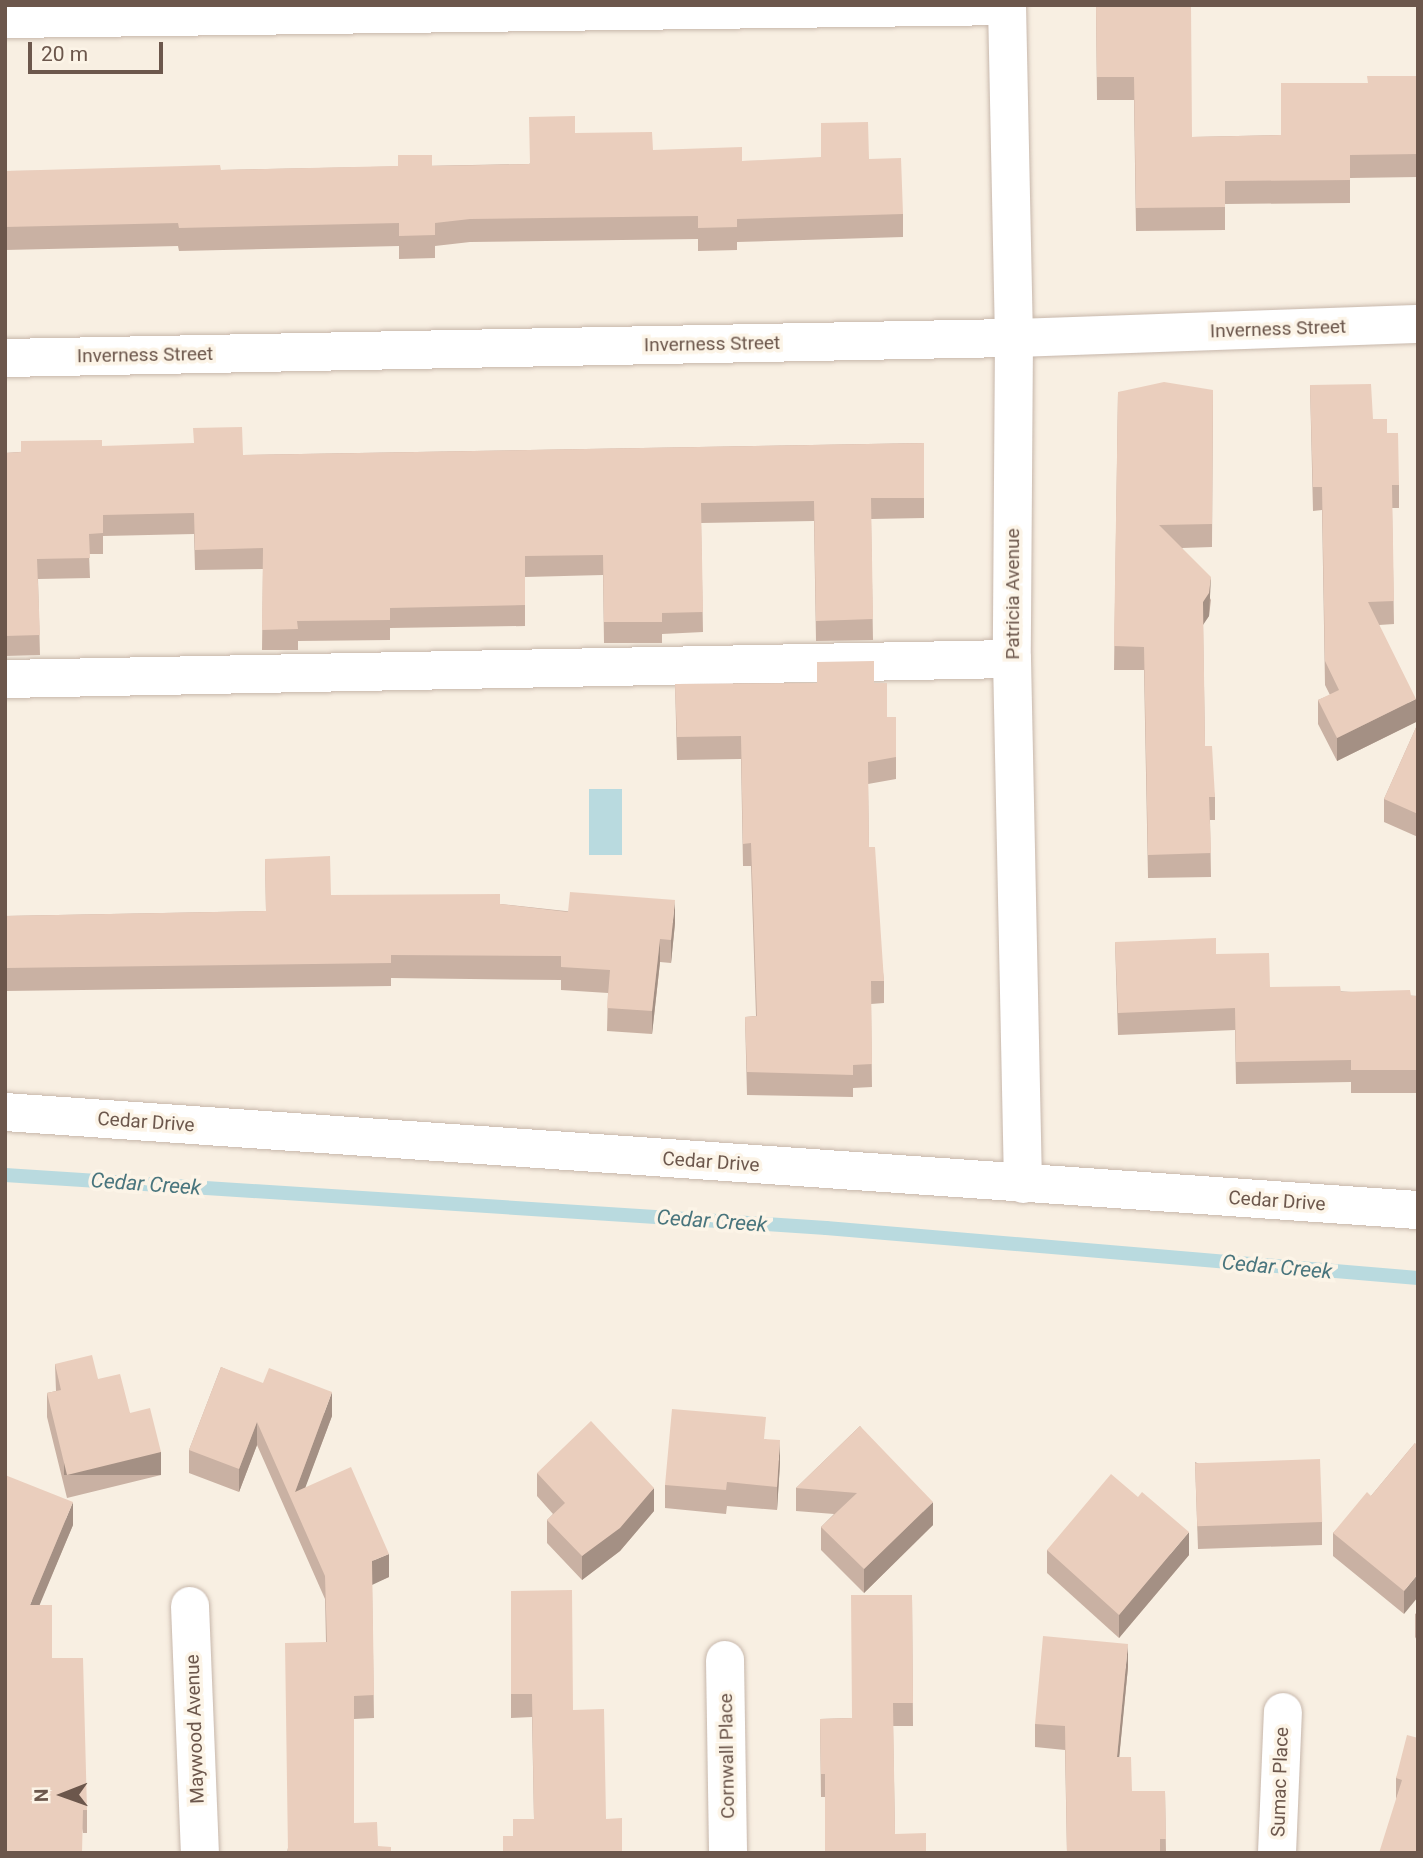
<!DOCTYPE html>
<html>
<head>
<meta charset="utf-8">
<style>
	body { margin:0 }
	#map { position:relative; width:1423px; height:1858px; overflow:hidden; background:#f8efe2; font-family:Roboto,sans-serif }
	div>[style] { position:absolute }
	.water>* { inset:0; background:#b9dadf; transform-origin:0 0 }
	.stream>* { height:14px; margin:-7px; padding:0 7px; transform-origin:7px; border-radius:7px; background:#b9dadf }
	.roads { filter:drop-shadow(0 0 2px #c7b7ab) drop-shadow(0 0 2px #c7b7ab) }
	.minor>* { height:38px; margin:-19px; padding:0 19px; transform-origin:19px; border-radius:19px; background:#fff }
	.wall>* { inset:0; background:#c9b1a3 }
	.shaded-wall>* { inset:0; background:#a49084; transform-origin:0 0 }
	.building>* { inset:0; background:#eacebd; transform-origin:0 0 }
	span { translate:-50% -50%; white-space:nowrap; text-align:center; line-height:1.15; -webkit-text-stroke:7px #fcf4e7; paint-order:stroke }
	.street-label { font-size:19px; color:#6c574c }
	.water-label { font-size:21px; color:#49757d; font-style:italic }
	.frame { position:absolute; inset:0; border:7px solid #6c574c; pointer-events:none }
	.north { position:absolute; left:28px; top:1760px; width:70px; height:70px; -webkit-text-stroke:5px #fcf4e7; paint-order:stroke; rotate:269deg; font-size:19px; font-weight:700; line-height:28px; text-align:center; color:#6c574c }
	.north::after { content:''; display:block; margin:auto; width:24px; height:32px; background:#6c574c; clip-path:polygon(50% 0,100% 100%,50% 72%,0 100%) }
	.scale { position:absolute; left:28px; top:42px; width:135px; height:32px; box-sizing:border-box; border:4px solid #6c574c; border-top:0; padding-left:9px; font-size:21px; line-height:24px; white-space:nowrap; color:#6c574c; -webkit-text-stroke:5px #fcf4e7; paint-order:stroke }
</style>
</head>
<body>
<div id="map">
	<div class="water">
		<i style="left:589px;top:789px;width:33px;height:66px"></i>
	</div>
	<div class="stream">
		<i style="left:5px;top:1175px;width:823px;rotate:3.69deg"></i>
		<i style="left:826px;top:1228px;width:594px;rotate:4.83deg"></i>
	</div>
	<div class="roads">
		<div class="minor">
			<i style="left:1007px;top:5px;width:333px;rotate:88.8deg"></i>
			<i style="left:1014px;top:338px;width:321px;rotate:90.4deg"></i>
			<i style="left:1012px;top:659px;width:525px;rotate:88.8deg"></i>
			<i style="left:5px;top:19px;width:1002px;rotate:-0.74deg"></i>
			<i style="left:5px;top:358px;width:1009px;rotate:-1.14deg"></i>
			<i style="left:1014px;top:338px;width:404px;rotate:-2deg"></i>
			<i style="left:5px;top:679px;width:1007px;rotate:-1.14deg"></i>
			<i style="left:5px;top:1112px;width:1416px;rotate:3.97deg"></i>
			<i style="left:190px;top:1606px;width:247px;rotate:87.7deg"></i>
			<i style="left:725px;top:1660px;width:193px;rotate:89.1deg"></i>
			<i style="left:1277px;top:1853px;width:141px;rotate:-87.6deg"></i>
		</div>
	</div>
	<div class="wall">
		<i style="clip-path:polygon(1096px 5px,1192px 137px,1281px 135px,1368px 83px,1418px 76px,1418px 177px,1350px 178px,1350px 203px,1225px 204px,1225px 230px,1136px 231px,1134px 100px,1097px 100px)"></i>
		<i style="clip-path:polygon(575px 133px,653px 150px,742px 161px,869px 159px,903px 214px,903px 237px,737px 242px,737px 250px,698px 251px,698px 239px,470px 242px,435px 246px,435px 258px,399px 259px,399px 246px,179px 251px,178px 246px,5px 250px,5px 171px,221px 170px,529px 164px)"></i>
		<i style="clip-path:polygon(1310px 385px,1373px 419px,1387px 433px,1399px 485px,1399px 508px,1392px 508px,1394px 624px,1379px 625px,1416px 722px,1337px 761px,1318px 724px,1318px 700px,1330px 695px,1325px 685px,1322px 510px,1313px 511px)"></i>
		<i style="clip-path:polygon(1213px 390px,1212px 547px,1182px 548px,1211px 600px,1209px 616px,1203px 624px,1205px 746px,1215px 797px,1215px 820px,1210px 820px,1211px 877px,1148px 878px,1144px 670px,1114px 670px,1118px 392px)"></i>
		<i style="clip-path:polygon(924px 443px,924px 518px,871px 519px,873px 640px,816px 641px,814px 521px,701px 523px,703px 632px,662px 634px,662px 643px,604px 643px,603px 575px,525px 577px,525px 626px,390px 628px,390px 640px,298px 641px,298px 650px,262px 650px,263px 569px,195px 570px,194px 534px,103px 536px,103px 554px,89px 554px,90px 578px,38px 579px,40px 655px,5px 656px,5px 453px,102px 446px,243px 455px)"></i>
		<i style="clip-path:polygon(874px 683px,887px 717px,896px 717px,896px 779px,868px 784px,869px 847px,884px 981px,884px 1003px,871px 1004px,872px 1087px,853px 1088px,853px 1097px,747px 1095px,745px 1017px,756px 1016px,751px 866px,743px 866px,741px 759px,677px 760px,675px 684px)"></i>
		<i style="clip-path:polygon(1418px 723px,1418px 837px,1384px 822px,1384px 799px)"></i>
		<i style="clip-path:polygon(265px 859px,331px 895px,500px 904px,675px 923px,671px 963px,660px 962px,652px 1034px,607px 1031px,608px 993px,561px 990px,561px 980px,391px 978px,391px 986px,5px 991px,5px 916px,266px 911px)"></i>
		<i style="clip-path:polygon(1115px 942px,1216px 954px,1270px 987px,1418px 996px,1418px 1093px,1351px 1093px,1351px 1082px,1236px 1084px,1235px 1030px,1118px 1035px)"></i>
		<i style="clip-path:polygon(55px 1364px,98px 1379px,130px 1413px,161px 1475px,67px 1498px,47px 1417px,47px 1393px,56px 1391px)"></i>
		<i style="clip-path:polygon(221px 1367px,332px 1416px,305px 1487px,389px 1577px,372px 1584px,374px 1718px,354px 1719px,287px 1853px,326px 1642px,325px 1599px,257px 1445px,239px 1492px,189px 1473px,189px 1450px)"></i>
		<i style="clip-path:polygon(860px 1426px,933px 1525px,864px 1593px,821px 1550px,821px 1527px,834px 1514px,796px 1511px,796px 1488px)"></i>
		<i style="clip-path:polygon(766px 1439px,780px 1463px,777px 1510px,727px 1506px,726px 1514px,665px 1508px,665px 1485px)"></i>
		<i style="clip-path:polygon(1415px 1443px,1404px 1614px,1333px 1556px,1333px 1533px,1371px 1496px)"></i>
		<i style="clip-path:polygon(1195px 1462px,1322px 1522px,1322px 1545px,1198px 1549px)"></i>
		<i style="clip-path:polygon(537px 1473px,654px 1511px,620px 1551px,582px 1580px,547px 1543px,547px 1520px,553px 1514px,537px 1496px)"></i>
		<i style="clip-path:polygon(5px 1475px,73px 1525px,39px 1605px,87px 1810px,87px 1833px,83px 1833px)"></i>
		<i style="clip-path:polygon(1047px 1550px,1189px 1555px,1119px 1638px,1047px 1573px)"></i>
		<i style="clip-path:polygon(511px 1591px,573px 1710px,606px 1819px,534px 1819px,532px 1717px,511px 1718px)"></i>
		<i style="clip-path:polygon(912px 1595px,913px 1726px,893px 1726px,895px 1834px,926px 1853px,825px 1797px,821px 1797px,820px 1719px,852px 1718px)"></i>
		<i style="clip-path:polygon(1418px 1612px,1418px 1642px,1415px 1637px,1415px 1614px)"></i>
		<i style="clip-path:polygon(1128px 1667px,1119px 1757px,1132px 1791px,1165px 1791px,1166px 1853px,1067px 1853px,1065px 1750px,1035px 1747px,1035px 1724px)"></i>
		<i style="clip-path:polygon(1418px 1738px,1396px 1800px,1396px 1778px)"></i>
	</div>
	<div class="shaded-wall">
		<i style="clip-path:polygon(1211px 577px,1209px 616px,1203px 625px,1203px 602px)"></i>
		<i style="clip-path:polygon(1416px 699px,1416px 722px,1337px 761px,1337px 738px)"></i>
		<i style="clip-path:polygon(675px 900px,675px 923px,671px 963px,671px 940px)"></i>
		<i style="clip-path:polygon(660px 939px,660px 962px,652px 1034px,652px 1011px)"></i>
		<i style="clip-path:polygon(332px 1392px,332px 1416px,297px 1510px,295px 1492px)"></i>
		<i style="clip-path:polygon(257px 1422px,257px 1445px,239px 1492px,239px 1469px)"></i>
		<i style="clip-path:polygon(780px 1440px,780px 1463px,777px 1510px,777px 1487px)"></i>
		<i style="left:161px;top:1452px;width:23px;height:97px;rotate:90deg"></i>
		<i style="clip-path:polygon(654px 1488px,654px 1511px,620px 1551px,582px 1580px,582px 1556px)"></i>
		<i style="clip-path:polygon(73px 1502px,73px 1525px,30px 1628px,30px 1605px)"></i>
		<i style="clip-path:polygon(933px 1502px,933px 1525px,864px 1593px,864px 1569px)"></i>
		<i style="clip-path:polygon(1189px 1532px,1189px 1555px,1119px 1638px,1119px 1615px)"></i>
		<i style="clip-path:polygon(389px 1554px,389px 1577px,372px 1585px,372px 1561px)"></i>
		<i style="clip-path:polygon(1418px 1574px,1418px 1597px,1404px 1614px,1404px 1591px)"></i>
		<i style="clip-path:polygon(1128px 1644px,1128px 1667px,1117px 1780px,1117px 1757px)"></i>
	</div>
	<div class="building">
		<i style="clip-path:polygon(1096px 5px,1191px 5px,1192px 137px,1281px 135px,1281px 83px,1368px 83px,1367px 76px,1418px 76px,1418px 154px,1350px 155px,1350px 180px,1225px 181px,1225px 207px,1136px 208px,1134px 77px,1097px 77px)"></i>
		<i style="clip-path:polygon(575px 116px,575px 133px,652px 132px,653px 150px,742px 147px,742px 161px,821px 157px,821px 123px,868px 122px,869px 159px,901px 158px,903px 214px,737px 219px,737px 227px,698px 228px,698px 216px,470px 219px,435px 223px,435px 235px,399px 236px,399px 223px,179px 228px,178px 223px,5px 227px,5px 171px,220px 165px,221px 170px,398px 166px,398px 155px,432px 155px,432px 166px,530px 164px,529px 117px)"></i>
		<i style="clip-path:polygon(1164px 382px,1213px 390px,1212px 524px,1159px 525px,1211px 577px,1209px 593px,1203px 602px,1205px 746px,1212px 746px,1215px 797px,1209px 797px,1211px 853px,1148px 855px,1144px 647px,1114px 646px,1118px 392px)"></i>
		<i style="clip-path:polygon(1371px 384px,1373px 419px,1387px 419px,1387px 433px,1398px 433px,1399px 485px,1392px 485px,1394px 601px,1368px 602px,1416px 699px,1337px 738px,1318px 700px,1339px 690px,1325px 661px,1322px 487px,1313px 487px,1310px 385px)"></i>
		<i style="clip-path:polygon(242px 427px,243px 455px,924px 443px,924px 498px,871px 498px,873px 619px,816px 621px,814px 501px,701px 503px,703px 612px,662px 613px,662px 622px,604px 622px,603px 555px,525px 556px,525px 605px,390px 608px,390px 620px,297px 621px,298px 629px,262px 630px,263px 548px,195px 550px,194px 513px,103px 515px,103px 533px,89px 534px,90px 558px,37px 559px,40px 635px,5px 636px,5px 453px,21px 452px,21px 441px,102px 440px,102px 446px,194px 443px,193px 428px)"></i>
		<i style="clip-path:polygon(874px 661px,874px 683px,887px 683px,887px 717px,896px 717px,896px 757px,868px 762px,869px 847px,875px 847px,884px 981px,871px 981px,872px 1064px,853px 1065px,853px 1075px,747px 1072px,745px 1017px,757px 1016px,751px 843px,743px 844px,741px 736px,677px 737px,675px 684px,817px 683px,817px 662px)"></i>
		<i style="clip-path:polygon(1418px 723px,1418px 814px,1384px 799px)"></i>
		<i style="clip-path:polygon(330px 856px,331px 895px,500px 894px,500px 904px,568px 912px,570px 892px,675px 900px,671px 940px,660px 939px,652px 1011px,607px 1008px,610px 970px,561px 967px,561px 956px,391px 955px,391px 963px,5px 968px,5px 916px,266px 911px,265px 859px)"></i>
		<i style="clip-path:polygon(1216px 938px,1216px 954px,1269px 953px,1270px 987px,1340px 986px,1341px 992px,1410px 990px,1411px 996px,1418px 996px,1418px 1070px,1351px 1070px,1351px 1060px,1236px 1062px,1235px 1008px,1118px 1013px,1115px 942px)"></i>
		<i style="clip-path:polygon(92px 1355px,98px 1379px,120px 1374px,130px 1413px,150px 1408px,161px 1452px,67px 1475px,47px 1393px,61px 1390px,55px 1364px)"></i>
		<i style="clip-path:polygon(221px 1367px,263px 1383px,269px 1368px,332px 1392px,295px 1492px,351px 1467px,389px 1554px,372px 1561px,374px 1695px,354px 1696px,354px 1823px,377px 1822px,378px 1846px,391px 1847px,391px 1853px,288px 1853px,285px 1643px,327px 1642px,325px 1576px,257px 1422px,239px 1469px,189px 1450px)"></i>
		<i style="clip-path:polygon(672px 1409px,766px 1417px,764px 1439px,780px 1440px,777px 1487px,727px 1482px,726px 1490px,665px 1485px)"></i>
		<i style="clip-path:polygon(591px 1421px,654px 1488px,620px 1528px,582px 1556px,547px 1520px,565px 1503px,537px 1473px)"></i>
		<i style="clip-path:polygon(860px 1426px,933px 1502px,864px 1569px,821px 1527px,857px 1493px,796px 1488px)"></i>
		<i style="clip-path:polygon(1415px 1443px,1418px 1446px,1418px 1574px,1404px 1591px,1333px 1533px,1367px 1492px,1371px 1496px)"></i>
		<i style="left:1320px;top:1459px;width:63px;height:125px;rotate:88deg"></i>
		<i style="clip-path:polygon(1111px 1474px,1138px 1497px,1142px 1492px,1189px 1532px,1119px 1615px,1047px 1550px)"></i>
		<i style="clip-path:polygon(5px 1475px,73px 1502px,30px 1605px,52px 1605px,52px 1658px,83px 1658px,87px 1810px,83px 1810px,82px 1853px,5px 1853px)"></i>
		<i style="clip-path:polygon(572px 1590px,573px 1710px,604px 1709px,606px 1819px,622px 1818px,622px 1853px,503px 1853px,503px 1836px,513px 1836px,513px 1819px,534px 1819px,532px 1694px,511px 1694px,511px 1591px)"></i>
		<i style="clip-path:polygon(851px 1595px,912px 1595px,913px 1703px,893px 1703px,895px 1834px,926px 1833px,926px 1853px,825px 1853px,825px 1774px,821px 1774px,820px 1719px,852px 1718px)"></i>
		<i style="clip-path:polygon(1043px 1636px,1128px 1644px,1117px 1757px,1131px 1757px,1132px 1791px,1165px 1791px,1166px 1839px,1160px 1839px,1160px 1853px,1067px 1853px,1065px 1726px,1035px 1724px)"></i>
		<i style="clip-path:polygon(1407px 1735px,1418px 1738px,1418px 1737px,1418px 1853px,1379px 1853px,1402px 1780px,1396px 1778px)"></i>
	</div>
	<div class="street-label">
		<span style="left:1278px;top:329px;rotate:-2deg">Inverness Street</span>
		<span style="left:712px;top:344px;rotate:-1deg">Inverness Street</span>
		<span style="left:145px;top:355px;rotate:-1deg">Inverness Street</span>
		<span style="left:1013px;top:594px;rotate:-90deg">Patricia Avenue</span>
		<span style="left:146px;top:1122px;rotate:4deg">Cedar Drive</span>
		<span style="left:711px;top:1162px;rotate:4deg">Cedar Drive</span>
		<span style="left:1277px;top:1201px;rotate:4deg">Cedar Drive</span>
		<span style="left:195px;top:1729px;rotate:-92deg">Maywood Avenue</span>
		<span style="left:727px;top:1756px;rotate:-91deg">Cornwall Place</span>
		<span style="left:1280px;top:1782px;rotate:-88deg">Sumac Place</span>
	</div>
	<div class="water-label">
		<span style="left:146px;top:1184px;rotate:4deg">Cedar Creek</span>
		<span style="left:712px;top:1221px;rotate:4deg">Cedar Creek</span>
		<span style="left:1277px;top:1267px;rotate:5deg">Cedar Creek</span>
	</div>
	<div class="frame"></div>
	<div class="north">N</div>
	<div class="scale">20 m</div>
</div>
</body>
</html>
